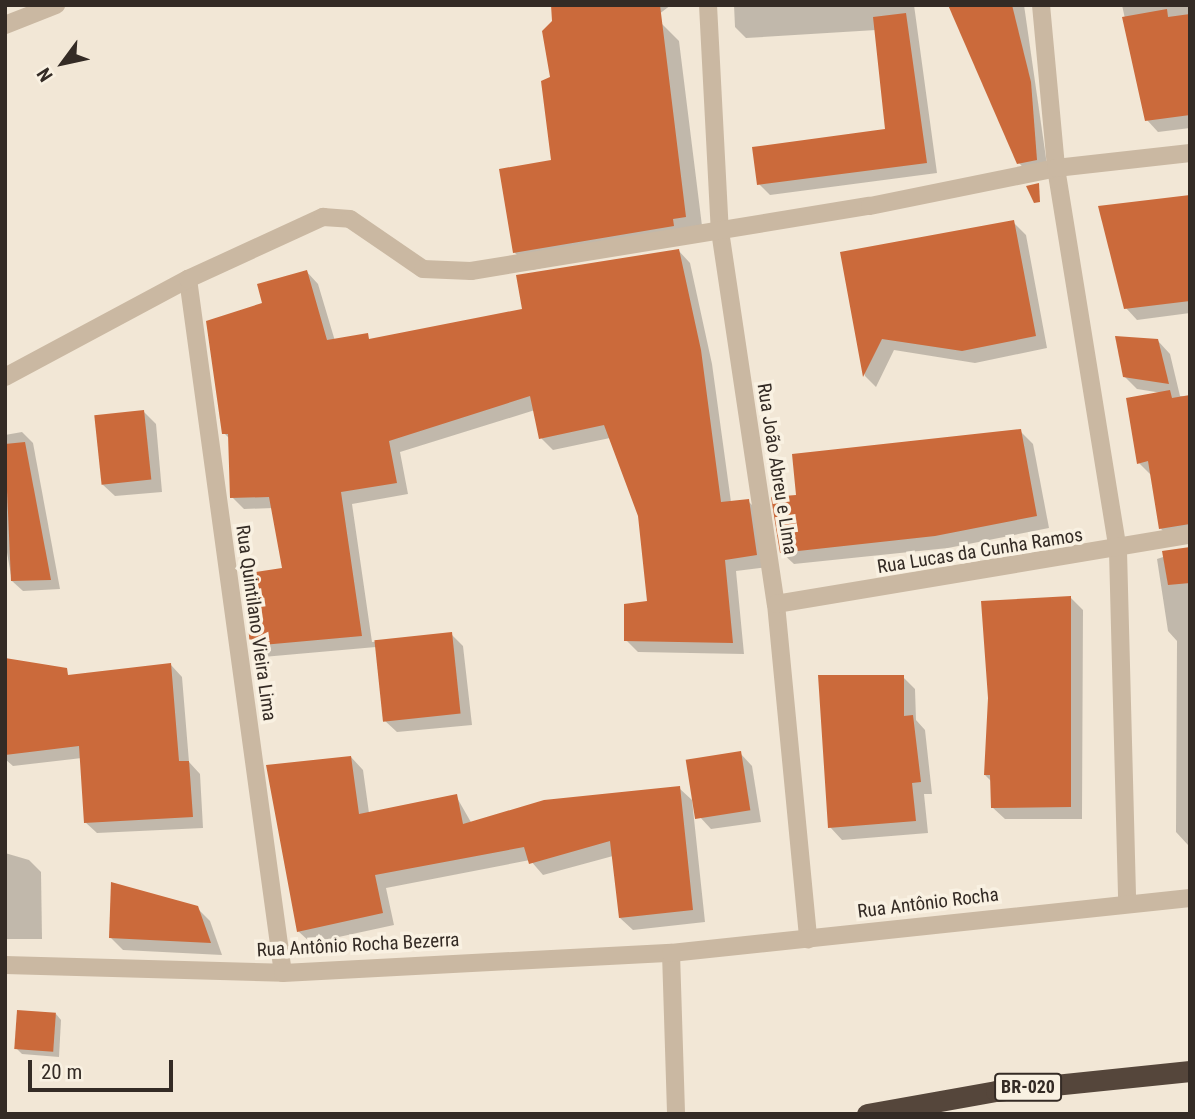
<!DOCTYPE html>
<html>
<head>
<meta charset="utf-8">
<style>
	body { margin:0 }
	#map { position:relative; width:1195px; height:1119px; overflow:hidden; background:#f2e7d6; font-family:"Roboto Condensed",sans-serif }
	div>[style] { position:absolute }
	.shadow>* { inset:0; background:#0003 }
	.building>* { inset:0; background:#cb6a3b; transform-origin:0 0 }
	.minor>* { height:18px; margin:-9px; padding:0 9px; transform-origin:9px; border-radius:9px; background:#cab8a2 }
	.highway>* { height:21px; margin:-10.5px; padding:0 10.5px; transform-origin:10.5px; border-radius:10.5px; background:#55463b }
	span { translate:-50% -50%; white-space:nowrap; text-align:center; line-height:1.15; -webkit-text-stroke:7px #f9f1e2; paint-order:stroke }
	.shield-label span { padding:2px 5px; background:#f9f1e2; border:2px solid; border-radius:5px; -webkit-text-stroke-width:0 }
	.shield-label { font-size:18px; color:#342b25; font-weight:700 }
	.street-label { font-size:19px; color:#342b25 }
	.frame { position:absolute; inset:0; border:7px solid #342b25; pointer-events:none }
	.north { position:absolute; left:28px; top:28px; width:70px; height:70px; -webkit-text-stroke:5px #f9f1e2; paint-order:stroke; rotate:237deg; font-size:19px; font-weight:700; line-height:28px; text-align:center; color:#342b25 }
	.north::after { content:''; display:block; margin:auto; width:24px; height:32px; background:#342b25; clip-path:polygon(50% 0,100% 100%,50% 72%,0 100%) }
	.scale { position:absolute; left:28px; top:1060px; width:145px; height:32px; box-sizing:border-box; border:4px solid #342b25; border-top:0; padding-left:9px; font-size:21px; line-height:24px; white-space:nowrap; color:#342b25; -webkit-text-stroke:5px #f9f1e2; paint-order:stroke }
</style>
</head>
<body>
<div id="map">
	<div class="shadow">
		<i style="clip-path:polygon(552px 5px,671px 5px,634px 33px,661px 23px,679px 41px,703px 234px,532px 270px,514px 252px,553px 162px,552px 78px,559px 63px)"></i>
		<i style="clip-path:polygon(734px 5px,914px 5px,937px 173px,770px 195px,759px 184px,887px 130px,876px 30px,746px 38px,735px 27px)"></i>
		<i style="clip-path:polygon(950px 5px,1024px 5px,1048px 172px,1031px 176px,1019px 163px)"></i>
		<i style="clip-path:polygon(1122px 5px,1190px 5px,1190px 128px,1158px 132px,1147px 120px)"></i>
		<i style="clip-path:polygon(1190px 197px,1190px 313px,1137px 320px,1126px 308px)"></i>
		<i style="clip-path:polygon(1013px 222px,1026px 235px,1047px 348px,975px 363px,894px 350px,876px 387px,865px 376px,842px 254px)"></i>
		<i style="clip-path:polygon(678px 250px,690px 263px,712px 364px,731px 502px,748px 501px,760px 513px,768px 567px,736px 571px,744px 654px,638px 652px,626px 640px,648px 602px,640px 515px,610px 438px,553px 450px,541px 438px,535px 410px,400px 452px,408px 494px,352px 504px,372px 642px,451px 634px,463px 646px,472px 725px,397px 732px,384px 720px,376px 647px,263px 657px,251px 645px,284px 569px,273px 508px,244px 509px,232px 497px,230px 439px,224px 433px,265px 304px,307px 272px,318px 284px,335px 341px,372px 340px,524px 310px)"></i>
		<i style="clip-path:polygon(1158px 341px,1170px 354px,1180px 396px,1172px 395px,1190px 397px,1190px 537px,1173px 540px,1160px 528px,1152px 476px,1139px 463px,1162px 393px,1137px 389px,1124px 376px)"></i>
		<i style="clip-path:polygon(143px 411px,156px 424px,162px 492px,115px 496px,102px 484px)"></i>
		<i style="clip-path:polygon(1020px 431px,1033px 444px,1049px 528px,948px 548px,794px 564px,781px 552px,798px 496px)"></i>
		<i style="clip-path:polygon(22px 432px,33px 443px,60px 589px,23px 591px,12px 581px,5px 541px,5px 435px)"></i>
		<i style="clip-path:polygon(1190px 548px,1190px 844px,1188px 845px,1176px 832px,1177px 641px,1168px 631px,1157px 559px)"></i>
		<i style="clip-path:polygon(1070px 597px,1083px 610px,1082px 819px,1005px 819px,992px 807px,992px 782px,985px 775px)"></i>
		<i style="clip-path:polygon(5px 660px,73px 676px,171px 665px,182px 677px,189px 762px,200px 774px,203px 828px,97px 833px,85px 822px,82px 758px,13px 766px,5px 759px)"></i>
		<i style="clip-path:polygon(903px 677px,915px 689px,916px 720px,925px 730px,932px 794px,924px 794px,928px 833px,842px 840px,830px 827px)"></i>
		<i style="clip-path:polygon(740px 753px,752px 766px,761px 822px,711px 829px,699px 816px)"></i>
		<i style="clip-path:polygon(351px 757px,363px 770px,369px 813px,456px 796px,472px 824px,679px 788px,692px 800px,705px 922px,633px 930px,620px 918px,613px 856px,543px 875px,530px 860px,386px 888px,394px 925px,311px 943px,298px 931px)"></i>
		<i style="clip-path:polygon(5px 853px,29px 860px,41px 872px,42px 939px,5px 939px)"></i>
		<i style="clip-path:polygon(197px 908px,210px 921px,222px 955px,123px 950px,111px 938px)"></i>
		<i style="clip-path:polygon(56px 1014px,61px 1020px,59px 1057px,22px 1054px,16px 1048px)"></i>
	</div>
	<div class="building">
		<i style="clip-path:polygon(551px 5px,660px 5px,686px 217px,673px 219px,674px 226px,513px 253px,499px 169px,551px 160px,541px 81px,550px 77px,542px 31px,552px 21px)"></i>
		<i style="clip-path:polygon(948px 5px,1012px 5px,1031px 82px,1037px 160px,1017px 164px)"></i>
		<i style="clip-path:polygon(1167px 9px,1168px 17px,1190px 14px,1190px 115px,1145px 121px,1122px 17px)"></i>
		<i style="clip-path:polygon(906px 13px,927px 163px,757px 185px,752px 147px,885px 129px,873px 17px)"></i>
		<i style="clip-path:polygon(1039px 183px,1040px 202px,1034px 203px,1026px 186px)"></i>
		<i style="clip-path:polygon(1190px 195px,1190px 301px,1124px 309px,1098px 206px)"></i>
		<i style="clip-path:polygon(1014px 220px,1036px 336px,962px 351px,882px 339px,863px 377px,840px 252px)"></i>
		<i style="clip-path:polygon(679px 249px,701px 350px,721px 502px,749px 499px,757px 555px,725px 560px,733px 643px,624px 641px,624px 604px,647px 601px,638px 516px,604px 425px,539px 439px,530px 396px,389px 441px,397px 483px,341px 492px,362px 636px,250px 646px,243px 574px,282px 568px,269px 497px,230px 498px,228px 434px,222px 434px,206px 321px,262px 303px,257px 284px,307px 270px,327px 340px,368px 333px,369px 339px,522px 309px,516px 275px)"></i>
		<i style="clip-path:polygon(1115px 336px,1158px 339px,1169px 384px,1123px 377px)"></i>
		<i style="clip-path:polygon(1170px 390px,1172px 398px,1190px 395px,1190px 524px,1159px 529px,1148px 461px,1137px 464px,1126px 398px)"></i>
		<i style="left:144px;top:410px;width:70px;height:50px;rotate:84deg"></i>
		<i style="clip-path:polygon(1021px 429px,1037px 516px,935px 536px,780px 553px,771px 497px,796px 495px,792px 454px)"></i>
		<i style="clip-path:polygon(25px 442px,51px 580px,11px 581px,5px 444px)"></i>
		<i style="clip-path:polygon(1190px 547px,1190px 583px,1168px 585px,1162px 551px)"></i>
		<i style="clip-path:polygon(1071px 596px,1071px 807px,991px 808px,990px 775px,984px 775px,988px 698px,981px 601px)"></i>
		<i style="left:452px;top:632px;width:82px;height:78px;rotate:84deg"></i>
		<i style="clip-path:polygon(5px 658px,67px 668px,68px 675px,171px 663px,179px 761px,189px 761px,193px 817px,84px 823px,79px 746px,5px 755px)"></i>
		<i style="clip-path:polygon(818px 675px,904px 675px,904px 716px,913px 715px,921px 782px,912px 783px,916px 821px,828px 828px)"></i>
		<i style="left:741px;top:751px;width:60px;height:56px;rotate:81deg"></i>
		<i style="clip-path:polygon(351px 756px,359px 814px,457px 794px,463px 824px,544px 800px,680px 786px,693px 910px,619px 918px,610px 841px,529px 864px,524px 847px,375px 875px,383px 913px,297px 932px,266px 765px)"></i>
		<i style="clip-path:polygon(111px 882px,198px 906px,211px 943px,109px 938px)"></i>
		<i style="left:17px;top:1010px;width:39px;height:39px;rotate:4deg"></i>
	</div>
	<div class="minor">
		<i style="left:708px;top:5px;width:226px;rotate:87deg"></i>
		<i style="left:720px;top:231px;width:377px;rotate:81.5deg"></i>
		<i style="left:776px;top:604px;width:337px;rotate:84.5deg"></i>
		<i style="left:1041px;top:5px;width:164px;rotate:84.7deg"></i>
		<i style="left:1056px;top:168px;width:388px;rotate:80.8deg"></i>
		<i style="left:1118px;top:551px;width:349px;rotate:88.5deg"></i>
		<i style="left:5px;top:25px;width:55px;rotate:-21.4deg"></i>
		<i style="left:188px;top:279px;width:700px;rotate:82.21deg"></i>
		<i style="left:5px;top:377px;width:208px;rotate:-28.2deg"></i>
		<i style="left:188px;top:279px;width:149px;rotate:-24.7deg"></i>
		<i style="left:323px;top:217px;width:27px;rotate:4deg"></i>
		<i style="left:350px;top:219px;width:88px;rotate:34.4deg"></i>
		<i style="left:423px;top:269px;width:48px;rotate:2.4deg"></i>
		<i style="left:471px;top:271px;width:404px;rotate:-9.3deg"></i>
		<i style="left:870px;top:206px;width:190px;rotate:-11.5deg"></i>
		<i style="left:1056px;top:168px;width:135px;rotate:-6.4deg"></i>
		<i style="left:776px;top:604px;width:420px;rotate:-9.5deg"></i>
		<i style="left:671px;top:953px;width:161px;rotate:88.2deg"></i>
		<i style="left:5px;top:965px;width:278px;rotate:1.6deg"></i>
		<i style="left:283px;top:973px;width:389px;rotate:-3deg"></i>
		<i style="left:671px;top:953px;width:522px;rotate:-6.05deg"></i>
	</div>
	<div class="highway">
		<i style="left:867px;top:1114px;width:131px;rotate:-10.1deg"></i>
		<i style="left:996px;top:1091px;width:195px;rotate:-5.9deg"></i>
	</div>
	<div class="shield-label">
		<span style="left:1028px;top:1087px">BR-020</span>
	</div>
	<div class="street-label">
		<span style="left:777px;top:469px;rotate:81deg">Rua João Abreu e LIma</span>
		<span style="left:980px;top:551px;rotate:-9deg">Rua Lucas da Cunha Ramos</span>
		<span style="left:256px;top:623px;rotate:82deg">Rua Quintilano Vieira Lima</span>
		<span style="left:928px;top:903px;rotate:-7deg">Rua Antônio Rocha</span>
		<span style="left:358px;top:945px;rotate:-3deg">Rua Antônio Rocha Bezerra</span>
	</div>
	<div class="frame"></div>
	<div class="north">N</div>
	<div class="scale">20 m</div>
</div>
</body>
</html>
